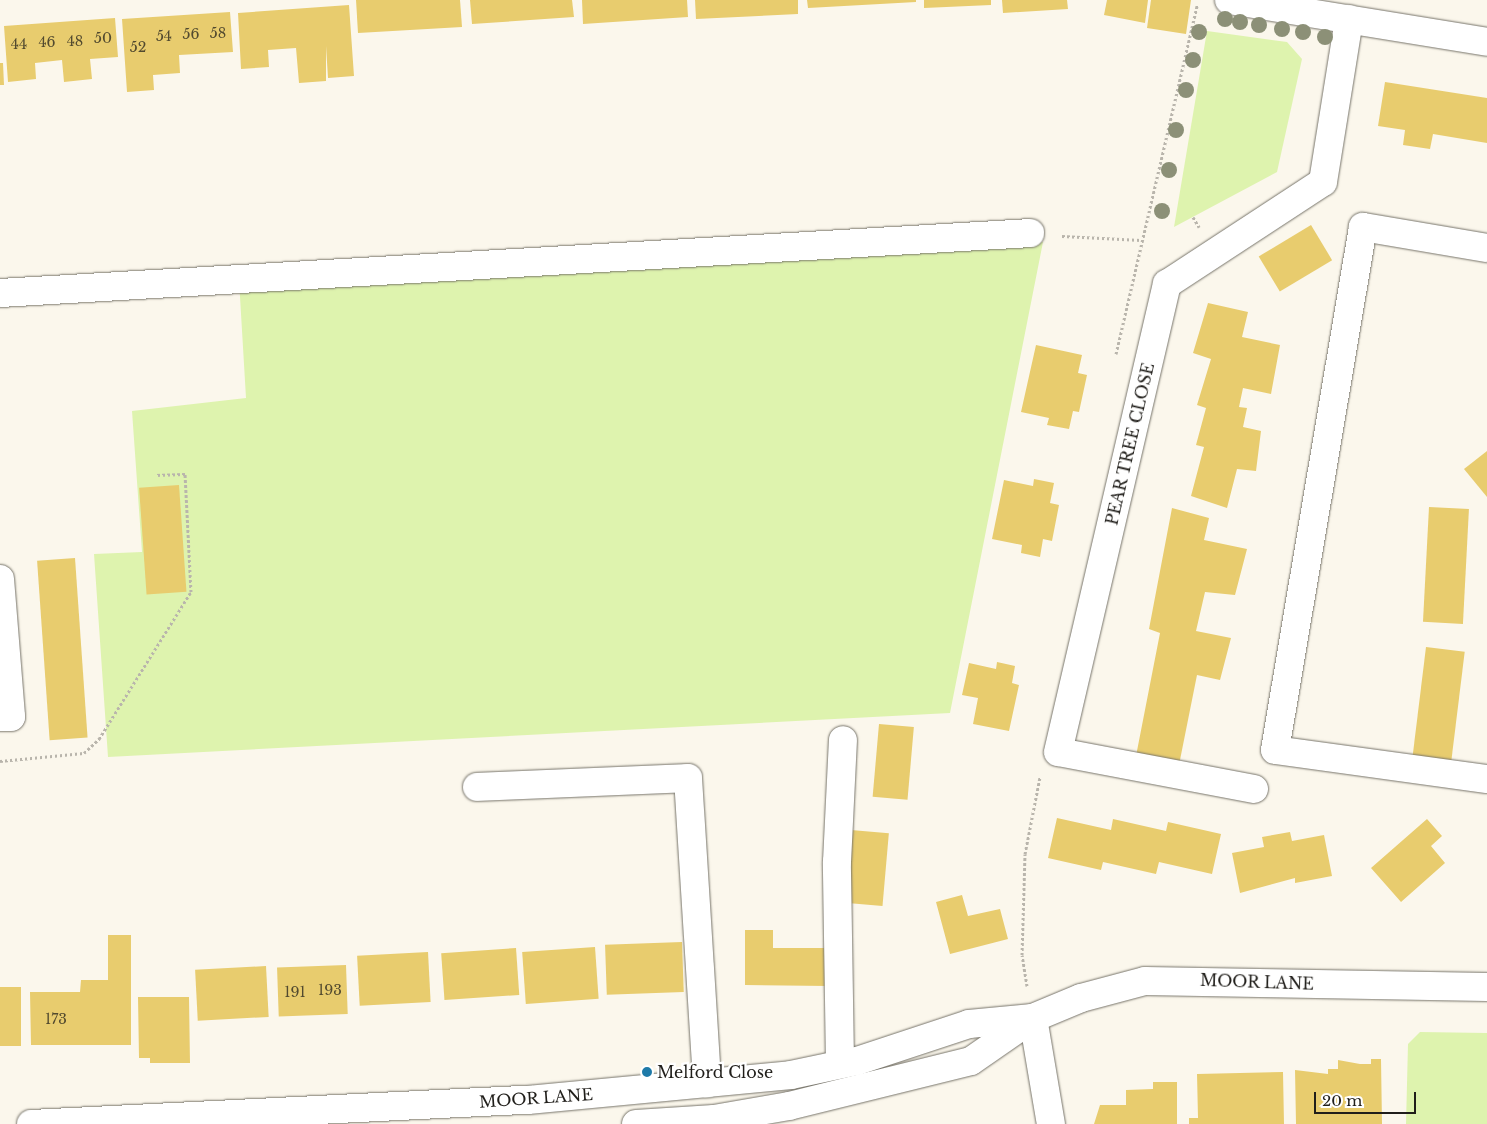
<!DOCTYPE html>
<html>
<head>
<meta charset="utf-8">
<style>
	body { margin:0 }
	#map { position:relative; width:1487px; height:1124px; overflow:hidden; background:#fbf7ec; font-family:"Libre Baskerville",serif }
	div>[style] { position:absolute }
	.green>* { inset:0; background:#def3ae }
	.building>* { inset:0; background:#e8cc6e; transform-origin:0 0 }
	.path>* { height:3px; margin-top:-1.5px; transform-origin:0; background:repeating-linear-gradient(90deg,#b9b5ac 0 2.5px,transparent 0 5px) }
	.roads { filter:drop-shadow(0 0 1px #77746a) drop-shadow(0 0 1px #77746a) }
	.minor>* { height:28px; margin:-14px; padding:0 14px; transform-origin:14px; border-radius:14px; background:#fff }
	.trees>* { width:16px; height:16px; margin:-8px; border-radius:50%; background:#8c9077 }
	.dots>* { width:14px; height:14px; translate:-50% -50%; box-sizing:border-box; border:2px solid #fff; border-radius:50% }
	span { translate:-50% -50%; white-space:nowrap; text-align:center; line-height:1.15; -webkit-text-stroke:4.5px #fff; paint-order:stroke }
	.number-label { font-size:14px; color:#524a2f }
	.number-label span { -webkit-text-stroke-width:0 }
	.street-label { font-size:16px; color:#201e1a }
	.poi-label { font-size:16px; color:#201e1a }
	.left { translate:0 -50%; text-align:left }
	.scale { position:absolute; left:1314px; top:1092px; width:102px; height:22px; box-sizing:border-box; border:2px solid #201e1a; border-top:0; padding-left:6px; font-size:15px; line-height:18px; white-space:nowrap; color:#201e1a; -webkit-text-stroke:4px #fff; paint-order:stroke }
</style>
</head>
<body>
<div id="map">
	<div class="green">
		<i style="clip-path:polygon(1207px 31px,1287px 42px,1302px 59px,1277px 172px,1174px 227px)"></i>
		<i style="clip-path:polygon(1043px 242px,950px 713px,108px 757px,94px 554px,142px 552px,132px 411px,246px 398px,239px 280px)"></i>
		<i style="clip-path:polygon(1420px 1032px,1487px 1033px,1487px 1124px,1406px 1124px,1408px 1044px)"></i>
	</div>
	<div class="building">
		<i style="clip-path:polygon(356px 0,460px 0,462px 27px,358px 33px)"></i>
		<i style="clip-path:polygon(470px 0,572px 0,574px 17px,472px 24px)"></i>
		<i style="clip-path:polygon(582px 0,687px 0,688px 17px,583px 24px)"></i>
		<i style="clip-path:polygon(695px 0,798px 0,798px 14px,696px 19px)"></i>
		<i style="clip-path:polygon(807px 0,916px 0,916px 2px,808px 8px)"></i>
		<i style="clip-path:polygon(924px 0,991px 0,991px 5px,924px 8px)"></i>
		<i style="clip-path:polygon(1002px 0,1067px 0,1068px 9px,1003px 13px)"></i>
		<i style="clip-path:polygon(1107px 0,1148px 0,1145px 23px,1104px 15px)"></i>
		<i style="clip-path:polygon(1151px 0,1191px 0,1186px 34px,1147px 28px)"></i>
		<i style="clip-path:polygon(349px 5px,354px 76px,328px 78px,326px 46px,326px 81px,299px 83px,296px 48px,268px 50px,269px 67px,241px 69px,238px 13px)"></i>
		<i style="clip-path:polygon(230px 12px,233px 52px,179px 55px,180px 73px,153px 75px,154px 90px,127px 92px,122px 19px)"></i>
		<i style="clip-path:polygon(115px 18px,118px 57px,90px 59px,92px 79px,64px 82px,62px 60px,35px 63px,36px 79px,8px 82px,4px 26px)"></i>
		<i style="clip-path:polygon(0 63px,3px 63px,4px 85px,0 85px)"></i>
		<i style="clip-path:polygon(1385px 82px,1487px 98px,1487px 143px,1433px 134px,1430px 149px,1403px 145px,1405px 130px,1378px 126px)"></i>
		<i style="left:1311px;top:225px;width:41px;height:61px;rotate:59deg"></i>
		<i style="clip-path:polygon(1208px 303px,1248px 312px,1242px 337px,1280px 345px,1271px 394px,1243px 388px,1239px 407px,1247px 408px,1243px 427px,1261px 431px,1256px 471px,1237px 469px,1227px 508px,1191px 496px,1204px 447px,1196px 445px,1206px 408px,1197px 405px,1211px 359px,1193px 353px)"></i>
		<i style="clip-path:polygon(1036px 345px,1082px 355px,1078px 373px,1087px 375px,1079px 412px,1073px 411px,1069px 429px,1047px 425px,1049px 418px,1021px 412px)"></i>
		<i style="clip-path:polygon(1487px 451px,1487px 497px,1464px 469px)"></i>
		<i style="clip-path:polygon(1034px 479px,1054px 483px,1050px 503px,1059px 505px,1052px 541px,1043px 539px,1040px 557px,1021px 553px,1022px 545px,992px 539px,1004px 480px,1033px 486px)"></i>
		<i style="left:179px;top:485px;width:107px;height:40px;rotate:86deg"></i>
		<i style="left:1429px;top:507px;width:40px;height:115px;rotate:3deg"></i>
		<i style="clip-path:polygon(1172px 508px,1209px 518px,1204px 540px,1247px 549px,1235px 595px,1205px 592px,1196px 631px,1231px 638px,1220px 680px,1197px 675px,1179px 765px,1136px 756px,1160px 633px,1149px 629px)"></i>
		<i style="left:75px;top:558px;width:180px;height:38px;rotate:86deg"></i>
		<i style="left:1426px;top:647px;width:39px;height:110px;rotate:7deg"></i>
		<i style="clip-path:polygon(997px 662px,1015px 666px,1012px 683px,1019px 685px,1009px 731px,973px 724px,978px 698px,962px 695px,969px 663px,996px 669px)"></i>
		<i style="left:879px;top:724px;width:35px;height:73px;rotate:5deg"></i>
		<i style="clip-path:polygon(1057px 818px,1111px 830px,1113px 819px,1166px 831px,1168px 822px,1221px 834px,1212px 874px,1159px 862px,1156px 874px,1103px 862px,1101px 870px,1048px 858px)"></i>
		<i style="clip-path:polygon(1427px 819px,1442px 836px,1431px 846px,1445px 863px,1401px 902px,1371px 868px)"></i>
		<i style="left:851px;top:830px;width:38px;height:73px;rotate:5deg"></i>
		<i style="clip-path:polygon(1290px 832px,1292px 841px,1324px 835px,1332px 876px,1295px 883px,1295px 878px,1240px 893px,1232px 853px,1264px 847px,1262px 837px)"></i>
		<i style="clip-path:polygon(962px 895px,968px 916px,1000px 909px,1008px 939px,950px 954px,936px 902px)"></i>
		<i style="clip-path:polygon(745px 930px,773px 930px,773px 948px,829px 948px,829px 986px,745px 985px)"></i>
		<i style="clip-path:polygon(108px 935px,131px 935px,131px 1045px,31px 1045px,30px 992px,80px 992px,81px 980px,108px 980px)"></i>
		<i style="left:682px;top:942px;width:50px;height:77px;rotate:88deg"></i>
		<i style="left:595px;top:947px;width:52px;height:73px;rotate:86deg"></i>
		<i style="left:516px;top:948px;width:47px;height:75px;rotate:86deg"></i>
		<i style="left:428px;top:952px;width:50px;height:71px;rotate:87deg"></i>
		<i style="left:346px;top:965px;width:49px;height:69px;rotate:88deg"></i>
		<i style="left:266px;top:966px;width:51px;height:71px;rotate:87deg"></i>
		<i style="left:0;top:987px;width:21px;height:59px"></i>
		<i style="clip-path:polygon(138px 997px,189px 997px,190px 1063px,150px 1063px,150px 1058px,139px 1058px)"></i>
		<i style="clip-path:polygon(1371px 1059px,1381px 1059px,1382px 1124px,1296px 1124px,1295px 1070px,1328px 1074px,1328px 1069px,1338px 1069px,1338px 1060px,1360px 1064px,1371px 1064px)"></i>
		<i style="clip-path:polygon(1283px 1072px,1284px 1124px,1189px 1124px,1189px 1118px,1198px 1118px,1197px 1074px)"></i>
		<i style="clip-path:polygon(1153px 1082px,1177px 1082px,1177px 1124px,1094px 1124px,1100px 1105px,1126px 1105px,1126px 1090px,1153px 1089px)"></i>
	</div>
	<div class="path">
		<i style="left:1193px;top:217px;width:12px;rotate:59deg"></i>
		<i style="left:1062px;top:236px;width:79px;rotate:2.9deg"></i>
		<i style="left:1116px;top:354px;width:358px;rotate:-76.9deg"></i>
		<i style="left:0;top:761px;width:84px;rotate:-5.4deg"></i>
		<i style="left:84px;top:753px;width:21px;rotate:-43deg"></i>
		<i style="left:99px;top:739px;width:173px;rotate:-58deg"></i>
		<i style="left:191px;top:592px;width:118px;rotate:-92.9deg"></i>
		<i style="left:185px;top:474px;width:30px;rotate:178deg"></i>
		<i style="left:1027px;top:986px;width:31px;rotate:-99deg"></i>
		<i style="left:1022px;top:955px;width:101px;rotate:-88.3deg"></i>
		<i style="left:1025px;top:854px;width:78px;rotate:-79deg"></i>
	</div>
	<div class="roads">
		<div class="minor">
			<i style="left:1229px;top:0;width:261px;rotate:9.2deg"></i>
			<i style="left:1487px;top:248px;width:126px;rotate:-170.4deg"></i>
			<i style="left:1363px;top:227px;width:530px;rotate:99.55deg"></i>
			<i style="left:1275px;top:750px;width:214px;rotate:7.8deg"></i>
			<i style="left:0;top:293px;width:1032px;rotate:-3.33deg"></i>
			<i style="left:0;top:579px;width:138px;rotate:85.4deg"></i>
			<i style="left:11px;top:717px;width:11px;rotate:180deg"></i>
			<i style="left:477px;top:787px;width:211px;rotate:-2.4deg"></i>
			<i style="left:688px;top:778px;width:306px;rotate:86.4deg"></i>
			<i style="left:1254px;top:789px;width:199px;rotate:-169.3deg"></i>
			<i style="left:1058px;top:752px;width:481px;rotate:-76.9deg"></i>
			<i style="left:1167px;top:284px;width:186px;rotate:-33.2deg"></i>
			<i style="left:1323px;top:182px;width:165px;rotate:-80.9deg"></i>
			<i style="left:1033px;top:1018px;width:108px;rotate:80.4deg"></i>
			<i style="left:840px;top:1064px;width:202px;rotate:-90.9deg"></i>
			<i style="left:837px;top:862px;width:122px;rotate:-87.2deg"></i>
			<i style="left:31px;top:1124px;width:498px;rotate:-2.8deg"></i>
			<i style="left:528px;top:1100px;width:264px;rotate:-5.4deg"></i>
			<i style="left:791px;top:1075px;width:67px;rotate:-12deg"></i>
			<i style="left:857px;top:1061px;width:118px;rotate:-18.3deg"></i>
			<i style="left:969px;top:1024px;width:64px;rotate:-5.4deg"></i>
			<i style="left:636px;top:1124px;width:78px;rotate:-3.7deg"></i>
			<i style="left:714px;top:1119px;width:76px;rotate:-9.8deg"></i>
			<i style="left:789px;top:1106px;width:187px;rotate:-13.9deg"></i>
			<i style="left:971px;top:1061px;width:75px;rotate:-34.7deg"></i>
			<i style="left:1033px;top:1018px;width:52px;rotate:-22.6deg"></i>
			<i style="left:1081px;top:998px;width:66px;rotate:-14.9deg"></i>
			<i style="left:1145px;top:981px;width:342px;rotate:1deg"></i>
		</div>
	</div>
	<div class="trees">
		<i style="left:1225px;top:19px"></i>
		<i style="left:1240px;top:22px"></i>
		<i style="left:1259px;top:25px"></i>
		<i style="left:1282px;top:29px"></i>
		<i style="left:1199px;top:32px"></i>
		<i style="left:1303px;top:32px"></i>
		<i style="left:1325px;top:37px"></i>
		<i style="left:1193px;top:60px"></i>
		<i style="left:1186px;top:90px"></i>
		<i style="left:1176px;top:130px"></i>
		<i style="left:1169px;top:170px"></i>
		<i style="left:1162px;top:211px"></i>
	</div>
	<div class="dots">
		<i style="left:647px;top:1072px;background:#1e7aa8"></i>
	</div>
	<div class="number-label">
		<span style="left:218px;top:33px">58</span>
		<span style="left:191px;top:34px">56</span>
		<span style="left:164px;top:36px">54</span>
		<span style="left:103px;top:38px">50</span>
		<span style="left:75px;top:41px">48</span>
		<span style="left:47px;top:42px">46</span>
		<span style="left:19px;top:44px">44</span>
		<span style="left:138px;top:47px">52</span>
		<span style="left:330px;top:990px">193</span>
		<span style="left:295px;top:992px">191</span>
		<span style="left:56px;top:1019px">173</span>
	</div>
	<div class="street-label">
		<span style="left:1130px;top:444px;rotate:-77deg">PEAR TREE CLOSE</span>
		<span style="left:1257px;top:982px;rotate:2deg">MOOR LANE</span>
		<span style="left:536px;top:1098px;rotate:-4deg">MOOR LANE</span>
	</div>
	<div class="poi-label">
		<span class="left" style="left:657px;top:1072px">Melford Close</span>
	</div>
	<div class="scale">20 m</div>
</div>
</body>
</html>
